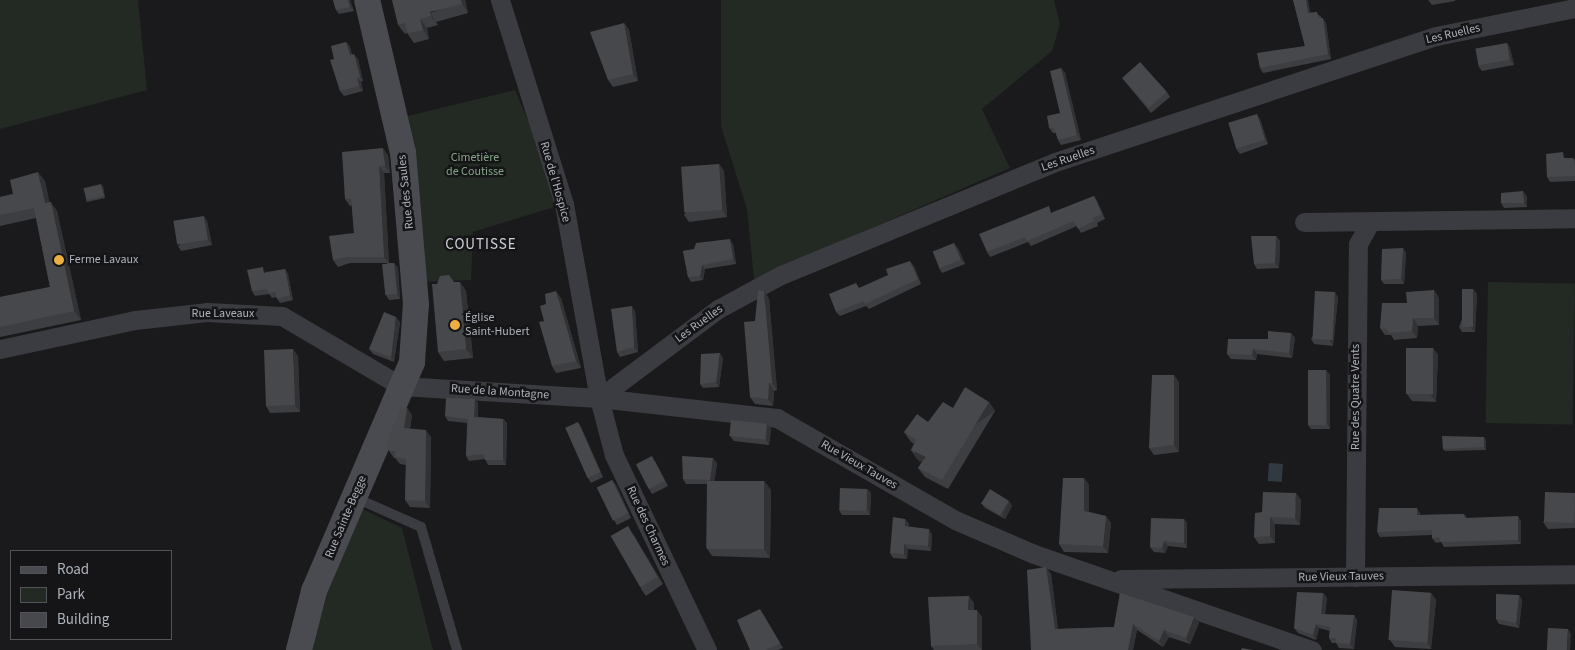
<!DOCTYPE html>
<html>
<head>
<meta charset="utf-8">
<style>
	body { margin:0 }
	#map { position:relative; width:1575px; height:650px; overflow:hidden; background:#1a1a1c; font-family:"Source Sans 3",sans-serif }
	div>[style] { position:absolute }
	.green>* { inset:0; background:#222a23; transform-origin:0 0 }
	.water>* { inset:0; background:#303a40; transform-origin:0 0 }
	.lane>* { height:10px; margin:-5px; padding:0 5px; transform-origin:5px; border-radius:5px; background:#3b3c41 }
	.street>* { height:19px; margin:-9.5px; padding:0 9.5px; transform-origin:9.5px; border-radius:9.5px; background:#3b3c41 }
	.secondary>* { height:26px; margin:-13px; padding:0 13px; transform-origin:13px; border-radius:13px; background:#494b51 }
	.wall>* { inset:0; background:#3d3e41 }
	.shaded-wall>* { inset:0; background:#323235; transform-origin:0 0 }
	.building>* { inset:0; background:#47484c; transform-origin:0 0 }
	.dots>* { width:14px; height:14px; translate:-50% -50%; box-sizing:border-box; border:2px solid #151517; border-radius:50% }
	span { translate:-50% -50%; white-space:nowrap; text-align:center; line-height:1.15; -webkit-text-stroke:5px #151517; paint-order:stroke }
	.street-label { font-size:12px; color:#adb2bb }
	.park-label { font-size:12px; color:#85a586 }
	.poi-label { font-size:12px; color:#adb2bb }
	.left { translate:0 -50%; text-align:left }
	.quarter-label { font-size:15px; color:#ced1d7; letter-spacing:1px }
	.legend { position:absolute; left:10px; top:550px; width:162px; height:90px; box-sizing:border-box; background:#151517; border:1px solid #525459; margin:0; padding:6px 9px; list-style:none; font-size:15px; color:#adb2bb }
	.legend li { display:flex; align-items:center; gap:10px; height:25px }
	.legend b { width:25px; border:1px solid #525459 }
</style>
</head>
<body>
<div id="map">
	<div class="green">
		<i style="clip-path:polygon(0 0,138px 0,147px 90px,0 129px)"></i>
		<i style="clip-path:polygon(721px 0,1054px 0,1060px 24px,1052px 51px,982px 109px,1010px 168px,754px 279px,747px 209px,721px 126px)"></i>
		<i style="clip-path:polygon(515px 90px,564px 204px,473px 232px,471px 280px,421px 282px,404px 117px)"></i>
		<i style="left:1488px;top:282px;width:87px;height:141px;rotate:1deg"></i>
		<i style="clip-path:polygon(352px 504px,402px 528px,433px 650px,299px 650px)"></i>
	</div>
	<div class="water">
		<i style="left:1269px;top:463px;width:14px;height:18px;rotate:4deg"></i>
	</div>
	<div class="lane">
		<i style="left:356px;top:498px;width:71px;rotate:24deg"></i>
		<i style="left:421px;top:527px;width:128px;rotate:73.7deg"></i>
	</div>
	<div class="street">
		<i style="left:500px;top:0;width:214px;rotate:72.6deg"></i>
		<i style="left:564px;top:204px;width:197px;rotate:79.8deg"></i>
		<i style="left:599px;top:398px;width:59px;rotate:75.3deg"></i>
		<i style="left:614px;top:455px;width:216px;rotate:64.5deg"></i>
		<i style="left:1304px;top:222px;width:271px;rotate:-0.8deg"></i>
		<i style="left:0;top:349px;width:138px;rotate:-12.1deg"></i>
		<i style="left:135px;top:320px;width:72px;rotate:-6.3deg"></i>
		<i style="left:207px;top:312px;width:75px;rotate:3.1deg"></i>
		<i style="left:282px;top:316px;width:138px;rotate:30.5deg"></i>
		<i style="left:401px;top:386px;width:198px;rotate:3.5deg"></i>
		<i style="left:599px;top:398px;width:179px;rotate:6.4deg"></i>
		<i style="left:777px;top:418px;width:205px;rotate:29.8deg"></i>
		<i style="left:955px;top:520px;width:86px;rotate:23.3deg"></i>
		<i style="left:1034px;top:554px;width:294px;rotate:19.1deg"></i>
		<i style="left:599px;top:398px;width:149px;rotate:-36.8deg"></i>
		<i style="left:718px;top:309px;width:72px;rotate:-28.4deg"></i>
		<i style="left:781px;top:275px;width:296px;rotate:-22.4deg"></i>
		<i style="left:1055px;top:162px;width:401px;rotate:-18.3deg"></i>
		<i style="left:1436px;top:36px;width:142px;rotate:-11.4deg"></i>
		<i style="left:1355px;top:577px;width:333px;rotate:-89.5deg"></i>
		<i style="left:1358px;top:244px;width:26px;rotate:-61deg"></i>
		<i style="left:1121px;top:579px;width:454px;rotate:-0.6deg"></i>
	</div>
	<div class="secondary">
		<i style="left:299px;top:650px;width:61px;rotate:-75.7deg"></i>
		<i style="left:314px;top:591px;width:249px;rotate:-66.8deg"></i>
		<i style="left:412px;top:362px;width:58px;rotate:-86.1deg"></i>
		<i style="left:416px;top:304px;width:152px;rotate:-94.9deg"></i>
		<i style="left:403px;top:153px;width:157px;rotate:-103.2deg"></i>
	</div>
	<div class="wall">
		<i style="clip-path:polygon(333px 0,350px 0,354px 11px,339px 14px,336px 10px)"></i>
		<i style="clip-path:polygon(465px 0,468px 13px,436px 22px,438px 25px,427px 28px,429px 39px,414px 43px,407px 33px,405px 34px,398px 25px)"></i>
		<i style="clip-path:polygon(1293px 0,1308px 0,1310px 12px,1321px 16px,1321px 18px,1326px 23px,1331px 59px,1263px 73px,1260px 68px,1305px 46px)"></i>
		<i style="clip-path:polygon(1428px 0,1455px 0,1455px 1px,1432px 5px)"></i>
		<i style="clip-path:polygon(624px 23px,629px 30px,638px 81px,613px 87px,608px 80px)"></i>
		<i style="clip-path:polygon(346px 42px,350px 47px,352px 55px,358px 59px,363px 81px,361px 82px,363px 91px,344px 96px,340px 91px,334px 59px)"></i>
		<i style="clip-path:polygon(1507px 43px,1510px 48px,1514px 65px,1482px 71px,1478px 66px)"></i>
		<i style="clip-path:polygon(1061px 68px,1065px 73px,1081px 140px,1061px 145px,1058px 140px,1056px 133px,1053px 133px,1049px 128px,1060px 113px)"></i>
		<i style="clip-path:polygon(1122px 78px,1167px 92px,1170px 97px,1151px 113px)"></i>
		<i style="clip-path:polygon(1260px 119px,1268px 144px,1240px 154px,1236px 149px)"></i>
		<i style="clip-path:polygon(388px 155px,390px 173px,384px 173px,389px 263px,394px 263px,398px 268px,400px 299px,389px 300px,386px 295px,387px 263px,350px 263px,338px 267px,333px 260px,354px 233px,352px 205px,350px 206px,345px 199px)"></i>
		<i style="clip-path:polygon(1567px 158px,1573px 158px,1575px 160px,1575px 181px,1550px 182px,1547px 177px)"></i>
		<i style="clip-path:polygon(719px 164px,724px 171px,727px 217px,689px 222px,684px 215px)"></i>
		<i style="clip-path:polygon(45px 181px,49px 203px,57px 211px,81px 320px,0 337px,0 297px,50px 287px,36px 218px,0 226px,0 197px,13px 194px)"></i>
		<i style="clip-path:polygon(103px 186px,105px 198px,87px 202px,86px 200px)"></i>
		<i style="clip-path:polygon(1094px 196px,1097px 201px,1105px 219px,1097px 223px,1098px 226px,1081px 233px,1077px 226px,1031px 246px,1028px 242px,990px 257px,987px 252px,1053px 212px)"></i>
		<i style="clip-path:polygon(1527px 196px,1527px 207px,1504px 208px,1501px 203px)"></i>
		<i style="clip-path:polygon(207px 221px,212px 245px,181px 251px,178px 246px)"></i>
		<i style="clip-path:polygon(1276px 236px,1280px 241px,1279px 268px,1257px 269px,1254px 264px)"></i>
		<i style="clip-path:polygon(733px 244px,736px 264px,705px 269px,703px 280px,691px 282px,688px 277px,683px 251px)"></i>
		<i style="clip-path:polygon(958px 248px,965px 264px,942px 273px,939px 268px)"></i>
		<i style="clip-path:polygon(1403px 248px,1406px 253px,1404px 284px,1384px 284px,1381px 280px)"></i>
		<i style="clip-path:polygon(914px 266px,921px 284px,869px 309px,866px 306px,840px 316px,836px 312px,859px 288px)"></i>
		<i style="clip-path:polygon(285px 269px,288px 274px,293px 300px,280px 303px,276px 297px,272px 298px,269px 294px,255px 296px,252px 291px,266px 271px,266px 272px)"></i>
		<i style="clip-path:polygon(454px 282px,460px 282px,466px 291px,473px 358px,444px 361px,438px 352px)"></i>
		<i style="clip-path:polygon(1473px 289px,1477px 294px,1475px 332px,1462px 332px,1459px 327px)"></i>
		<i style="clip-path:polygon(1434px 290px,1439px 298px,1439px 325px,1418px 326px,1417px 338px,1394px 340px,1391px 335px,1385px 335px,1380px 328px,1407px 303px)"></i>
		<i style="clip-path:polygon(1338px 297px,1333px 346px,1314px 344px,1311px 339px)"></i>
		<i style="clip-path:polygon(561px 298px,581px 368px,556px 373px,552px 366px,544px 321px,546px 304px)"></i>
		<i style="clip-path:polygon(769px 298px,777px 390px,774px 391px,773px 406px,755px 404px,750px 397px,755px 321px)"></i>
		<i style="clip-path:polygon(635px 311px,638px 352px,620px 357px,617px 352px)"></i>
		<i style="clip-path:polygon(400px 322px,394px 362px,373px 354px,369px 349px)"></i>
		<i style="clip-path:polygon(1291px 333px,1295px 338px,1292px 358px,1257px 354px,1256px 360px,1231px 359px,1227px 354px,1268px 339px)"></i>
		<i style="clip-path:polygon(1433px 348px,1438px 355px,1436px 402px,1412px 401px,1407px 394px)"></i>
		<i style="clip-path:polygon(298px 356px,300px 412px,270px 413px,266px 406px)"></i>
		<i style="clip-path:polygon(723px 358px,719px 387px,703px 388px,700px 384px)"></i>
		<i style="clip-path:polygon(1326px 370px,1330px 375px,1330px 429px,1311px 429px,1308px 425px)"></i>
		<i style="clip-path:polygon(1179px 382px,1179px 452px,1154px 455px,1149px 448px)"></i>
		<i style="clip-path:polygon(989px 402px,995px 411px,948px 489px,925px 477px,918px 468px,922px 461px,917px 459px,911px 450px,914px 444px,911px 442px,904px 432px,928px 422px,953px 408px)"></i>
		<i style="clip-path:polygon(478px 403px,478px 417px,503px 419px,507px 423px,506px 465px,488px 465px,485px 459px,469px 461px,466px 456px,467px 423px,448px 421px,445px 416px)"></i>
		<i style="clip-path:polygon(407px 408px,412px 415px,410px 429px,431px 437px,430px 508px,410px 507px,405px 500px,406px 465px,400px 464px,395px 458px,394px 458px,389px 451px)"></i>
		<i style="clip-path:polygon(578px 422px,581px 427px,603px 477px,591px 483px,588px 478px)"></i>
		<i style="clip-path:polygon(767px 424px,771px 429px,769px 445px,734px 441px,730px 436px)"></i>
		<i style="clip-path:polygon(1486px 440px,1486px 450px,1445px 451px,1443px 449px)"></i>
		<i style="clip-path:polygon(655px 461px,668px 486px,652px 494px,649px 489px)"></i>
		<i style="clip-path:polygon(717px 463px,714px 482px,764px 481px,771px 490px,770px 558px,712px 556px,706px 547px,707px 484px,686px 484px,683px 479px)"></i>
		<i style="clip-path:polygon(1084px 478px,1089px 485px,1089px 512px,1106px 516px,1111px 523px,1108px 553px,1064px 552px,1059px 544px)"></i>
		<i style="clip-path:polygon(612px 480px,616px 485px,631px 518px,617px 525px,614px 520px)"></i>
		<i style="clip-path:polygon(867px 489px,871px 493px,870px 515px,842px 515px,839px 510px)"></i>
		<i style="clip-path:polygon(1575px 493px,1575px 528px,1548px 529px,1543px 522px)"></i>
		<i style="clip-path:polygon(1301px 500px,1300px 525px,1275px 524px,1275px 543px,1259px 544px,1254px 537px,1262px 512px)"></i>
		<i style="clip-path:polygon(1009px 501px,1012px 506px,1005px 519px,985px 508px,981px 503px)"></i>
		<i style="clip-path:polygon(1420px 513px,1420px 515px,1464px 514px,1467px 518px,1521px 521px,1521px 544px,1444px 547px,1441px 542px,1436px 543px,1432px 538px,1432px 535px,1380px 537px,1377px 532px)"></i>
		<i style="clip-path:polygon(905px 519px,909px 524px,908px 527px,932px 534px,931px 551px,908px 549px,907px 559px,893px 558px,890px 553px)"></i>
		<i style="clip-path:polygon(1184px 519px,1187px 523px,1187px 548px,1168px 546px,1165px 553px,1154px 552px,1150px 547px)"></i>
		<i style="clip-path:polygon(633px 534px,663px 584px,646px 596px,641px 589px)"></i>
		<i style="clip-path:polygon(1046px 567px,1051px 574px,1058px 629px,1114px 627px,1120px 593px,1194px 617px,1199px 623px,1190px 644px,1169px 637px,1163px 647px,1137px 630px,1133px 650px,1031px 650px)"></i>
		<i style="clip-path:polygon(1323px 593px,1327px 598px,1325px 615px,1354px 615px,1357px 620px,1354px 649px,1339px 648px,1336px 643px,1332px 643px,1329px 638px,1330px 631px,1319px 628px,1316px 640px,1298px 633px,1294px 628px)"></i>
		<i style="clip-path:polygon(1431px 593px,1436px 600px,1431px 649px,1395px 647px,1390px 640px)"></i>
		<i style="clip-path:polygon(1519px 595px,1522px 600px,1519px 628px,1499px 624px,1496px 619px)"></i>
		<i style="clip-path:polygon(974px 603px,974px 610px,982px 617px,982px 650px,934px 650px,931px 646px)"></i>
		<i style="clip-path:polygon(763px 614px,783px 648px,778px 650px,750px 650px)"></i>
	</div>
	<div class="shaded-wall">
		<i style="clip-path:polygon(348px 0,350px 0,354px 11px,350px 7px)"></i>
		<i style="clip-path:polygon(461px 0,465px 0,468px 13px,462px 4px)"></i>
		<i style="clip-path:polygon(1306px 0,1308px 0,1311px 18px,1308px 13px)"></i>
		<i style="clip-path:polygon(430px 12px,436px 22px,438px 25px,431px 16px)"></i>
		<i style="clip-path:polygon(1323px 18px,1326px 23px,1331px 59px,1328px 54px)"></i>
		<i style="clip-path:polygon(420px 19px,427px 28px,429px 39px,423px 30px)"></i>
		<i style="clip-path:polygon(624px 23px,629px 30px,638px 81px,633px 74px)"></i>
		<i style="clip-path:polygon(346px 42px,350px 47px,353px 60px,350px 55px)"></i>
		<i style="clip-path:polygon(1507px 43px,1510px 48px,1514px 65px,1510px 60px)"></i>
		<i style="clip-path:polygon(354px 54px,358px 59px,363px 81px,360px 77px)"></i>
		<i style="clip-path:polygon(1061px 68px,1065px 73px,1081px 140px,1077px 135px)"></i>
		<i style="clip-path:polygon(357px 77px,361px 82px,363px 91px,359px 86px)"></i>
		<i style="clip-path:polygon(1257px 114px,1260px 119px,1268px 144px,1265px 140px)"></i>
		<i style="clip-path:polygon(383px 148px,388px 155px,390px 173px,385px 166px)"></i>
		<i style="clip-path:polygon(719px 164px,724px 171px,727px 217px,722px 210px)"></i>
		<i style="clip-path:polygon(379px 166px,384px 173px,389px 263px,384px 257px)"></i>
		<i style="clip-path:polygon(38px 172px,45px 181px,52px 213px,45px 203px)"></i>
		<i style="clip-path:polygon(101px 184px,103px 186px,105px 198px,104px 196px)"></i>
		<i style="clip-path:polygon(1523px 191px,1527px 196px,1527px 207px,1524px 203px)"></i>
		<i style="clip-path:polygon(1094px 196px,1097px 201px,1105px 219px,1102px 214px)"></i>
		<i style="clip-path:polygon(51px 202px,57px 211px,81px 320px,74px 311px)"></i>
		<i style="clip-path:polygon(204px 216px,207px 221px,212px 245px,208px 240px)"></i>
		<i style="clip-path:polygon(1276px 236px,1280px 241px,1279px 268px,1275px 263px)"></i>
		<i style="clip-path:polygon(730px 239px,733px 244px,736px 264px,733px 259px)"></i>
		<i style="clip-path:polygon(954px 243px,958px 248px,965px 264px,961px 260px)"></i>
		<i style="clip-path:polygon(1403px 248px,1406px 253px,1404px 284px,1401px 279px)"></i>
		<i style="clip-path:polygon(910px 261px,914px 266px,921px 284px,918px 279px)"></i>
		<i style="clip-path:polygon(394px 263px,398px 268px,400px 299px,397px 294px)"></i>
		<i style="clip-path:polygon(702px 265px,705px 269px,703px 280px,700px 276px)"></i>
		<i style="clip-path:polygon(285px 269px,288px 274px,293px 300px,290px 295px)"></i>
		<i style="clip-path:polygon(460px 282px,466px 291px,473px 358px,466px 349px)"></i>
		<i style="clip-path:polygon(1473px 289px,1477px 294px,1475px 332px,1471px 328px)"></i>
		<i style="clip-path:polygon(1434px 290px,1439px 298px,1439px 325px,1434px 318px)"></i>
		<i style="clip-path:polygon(556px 291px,561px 298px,581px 368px,576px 361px)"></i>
		<i style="clip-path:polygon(764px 291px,769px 298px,777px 390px,772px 383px)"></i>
		<i style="clip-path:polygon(1335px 292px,1338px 297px,1333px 346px,1330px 341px)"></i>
		<i style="clip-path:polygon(632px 306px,635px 311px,638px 352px,634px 347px)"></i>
		<i style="clip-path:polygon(396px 317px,400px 322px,394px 362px,391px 357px)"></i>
		<i style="clip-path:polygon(1413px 318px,1418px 326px,1417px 338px,1412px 331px)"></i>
		<i style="clip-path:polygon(1291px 333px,1295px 338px,1292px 358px,1289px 353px)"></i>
		<i style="clip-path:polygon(1433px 348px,1438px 355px,1436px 402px,1431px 395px)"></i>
		<i style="clip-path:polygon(293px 349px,298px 356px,300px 412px,295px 405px)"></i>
		<i style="clip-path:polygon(1253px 349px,1257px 354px,1256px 360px,1252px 355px)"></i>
		<i style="clip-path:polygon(720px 353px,723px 358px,719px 387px,716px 382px)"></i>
		<i style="clip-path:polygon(1326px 370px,1330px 375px,1330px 429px,1327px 424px)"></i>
		<i style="clip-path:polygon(1174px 375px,1179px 382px,1179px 452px,1174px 445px)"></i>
		<i style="clip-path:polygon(769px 383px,774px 391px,773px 406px,768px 399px)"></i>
		<i style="clip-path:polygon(475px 399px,478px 403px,478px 422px,474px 417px)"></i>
		<i style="left:989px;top:402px;width:11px;height:91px;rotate:56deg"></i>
		<i style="clip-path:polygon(407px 408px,412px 415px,409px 435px,404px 428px)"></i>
		<i style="clip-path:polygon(503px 419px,507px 423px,506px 465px,503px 460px)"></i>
		<i style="clip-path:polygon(578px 422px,581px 427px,603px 477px,600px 472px)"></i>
		<i style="clip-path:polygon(767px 424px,771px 429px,769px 445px,766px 440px)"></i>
		<i style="clip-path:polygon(426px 430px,431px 437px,430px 508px,425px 501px)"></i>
		<i style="clip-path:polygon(1484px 437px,1486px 440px,1486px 450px,1484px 447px)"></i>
		<i style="clip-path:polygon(713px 458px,717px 463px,714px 485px,710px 480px)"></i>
		<i style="clip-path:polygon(1084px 478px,1089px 485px,1089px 518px,1084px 511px)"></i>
		<i style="clip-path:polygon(612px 480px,616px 485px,631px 518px,628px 513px)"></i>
		<i style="clip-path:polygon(764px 481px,771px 490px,770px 558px,764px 549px)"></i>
		<i style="clip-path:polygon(867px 489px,871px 493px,870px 515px,867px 510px)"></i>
		<i style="clip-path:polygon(1296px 493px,1301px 500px,1300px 525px,1295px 518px)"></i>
		<i style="clip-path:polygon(1009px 501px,1012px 506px,1005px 519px,1002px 515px)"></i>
		<i style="clip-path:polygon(1417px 508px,1420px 513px,1421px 519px,1417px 515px)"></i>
		<i style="clip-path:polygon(1106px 516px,1111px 523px,1108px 553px,1103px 546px)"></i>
		<i style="clip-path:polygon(1518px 516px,1521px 521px,1521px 544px,1518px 540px)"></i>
		<i style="clip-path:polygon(1270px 517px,1275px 524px,1275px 543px,1270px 536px)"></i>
		<i style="clip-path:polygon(905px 519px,909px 524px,908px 531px,905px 526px)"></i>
		<i style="clip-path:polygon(1184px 519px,1187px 523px,1187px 548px,1184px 543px)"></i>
		<i style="clip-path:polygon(628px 526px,633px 534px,663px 584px,658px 577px)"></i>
		<i style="clip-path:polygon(929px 529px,932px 534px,931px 551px,928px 546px)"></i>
		<i style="clip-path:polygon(1164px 541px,1168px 546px,1165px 553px,1162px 548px)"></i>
		<i style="clip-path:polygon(904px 544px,908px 549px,907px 559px,904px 554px)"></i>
		<i style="clip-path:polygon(1046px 567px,1051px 574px,1059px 636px,1055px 629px)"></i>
		<i style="clip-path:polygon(1323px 593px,1327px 598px,1324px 619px,1321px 614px)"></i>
		<i style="clip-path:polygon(1431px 593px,1436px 600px,1431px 649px,1426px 641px)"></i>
		<i style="clip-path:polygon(1519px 595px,1522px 600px,1519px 628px,1516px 623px)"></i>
		<i style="clip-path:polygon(969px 596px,974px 603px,973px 617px,968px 610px)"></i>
		<i style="clip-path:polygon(977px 610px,982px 617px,982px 650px,977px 644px)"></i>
		<i style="clip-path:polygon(1354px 615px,1357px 620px,1354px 649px,1350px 644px)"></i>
		<i style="clip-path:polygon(1194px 617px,1199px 623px,1190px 644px,1186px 638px)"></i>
		<i style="clip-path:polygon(1133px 624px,1137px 630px,1133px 650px,1128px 650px)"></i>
		<i style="clip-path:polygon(1316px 624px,1319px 628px,1316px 640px,1313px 635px)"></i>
		<i style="clip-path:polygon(1568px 629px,1571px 634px,1570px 650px,1567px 650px)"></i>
		<i style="clip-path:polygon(1164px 630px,1169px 637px,1163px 647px,1159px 641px)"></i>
	</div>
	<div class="building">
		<i style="clip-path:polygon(333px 0,348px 0,350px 7px,336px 10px)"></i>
		<i style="clip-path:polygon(392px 0,461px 0,462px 4px,430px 12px,431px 16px,420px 19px,423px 30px,408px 33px,405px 23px,398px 25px)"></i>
		<i style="clip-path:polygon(1293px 0,1306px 0,1308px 13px,1317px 12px,1319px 18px,1323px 18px,1328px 54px,1260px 68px,1257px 53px,1305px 46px)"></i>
		<i style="clip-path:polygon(624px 23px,633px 74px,608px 80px,590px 32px)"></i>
		<i style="clip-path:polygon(346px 42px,350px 55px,354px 54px,360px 77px,357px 77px,359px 86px,340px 91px,330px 60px,334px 59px,331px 46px)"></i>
		<i style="left:1507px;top:43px;width:17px;height:32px;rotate:80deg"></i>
		<i style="left:1140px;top:62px;width:40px;height:24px;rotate:48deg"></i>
		<i style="clip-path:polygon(1061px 68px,1077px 135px,1058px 140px,1054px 128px,1049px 128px,1047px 116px,1060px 113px,1050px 71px)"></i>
		<i style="left:1257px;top:114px;width:27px;height:30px;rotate:73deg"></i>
		<i style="clip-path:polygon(383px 148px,385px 166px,379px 166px,384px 257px,346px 257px,333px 260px,329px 236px,354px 233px,351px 198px,345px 199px,342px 152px)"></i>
		<i style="clip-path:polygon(1563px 152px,1564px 158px,1573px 158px,1575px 167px,1575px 176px,1547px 177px,1546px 154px)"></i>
		<i style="left:719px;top:164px;width:46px;height:38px;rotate:86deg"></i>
		<i style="clip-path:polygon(38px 172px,45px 203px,51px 202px,74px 311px,0 327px,0 297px,50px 287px,34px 208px,0 215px,0 197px,13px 194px,10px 180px)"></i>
		<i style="left:101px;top:184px;width:12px;height:18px;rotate:76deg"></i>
		<i style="clip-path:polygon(1523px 191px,1524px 203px,1501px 203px,1501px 193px)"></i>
		<i style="clip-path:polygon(1094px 196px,1102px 214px,1093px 218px,1094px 221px,1078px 229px,1074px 221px,1027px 241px,1025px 237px,987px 252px,979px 234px,1049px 206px,1051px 213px)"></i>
		<i style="left:204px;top:216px;width:24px;height:31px;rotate:81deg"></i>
		<i style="clip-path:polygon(1251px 236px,1276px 236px,1275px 263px,1254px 264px)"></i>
		<i style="clip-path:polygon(730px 239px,733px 259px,702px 265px,700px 276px,688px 277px,683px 251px,694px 249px,696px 243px)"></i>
		<i style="left:954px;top:243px;width:18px;height:23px;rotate:68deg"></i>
		<i style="clip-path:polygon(1403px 248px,1401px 279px,1381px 280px,1382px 249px)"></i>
		<i style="clip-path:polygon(910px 261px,918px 279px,865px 304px,864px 301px,836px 312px,829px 294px,856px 283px,859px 288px,888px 275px,886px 269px)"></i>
		<i style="left:394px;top:263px;width:31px;height:12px;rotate:84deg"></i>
		<i style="clip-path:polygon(263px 267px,264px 273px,285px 269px,290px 295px,277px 299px,275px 292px,268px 293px,267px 289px,252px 291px,247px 270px)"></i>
		<i style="clip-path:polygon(449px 275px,454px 282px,460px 282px,466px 349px,438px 352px,432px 284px,437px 284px,440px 276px)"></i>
		<i style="left:1462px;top:289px;width:11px;height:38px"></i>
		<i style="clip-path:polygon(1434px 290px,1434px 318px,1413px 318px,1412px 331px,1389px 333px,1387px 329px,1380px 328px,1382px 303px,1407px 303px,1406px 292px)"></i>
		<i style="clip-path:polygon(556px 291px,576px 361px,552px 366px,539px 322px,544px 321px,540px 306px,546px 304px,545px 294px)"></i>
		<i style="clip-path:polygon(758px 291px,764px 291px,772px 383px,769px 383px,768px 399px,750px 397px,744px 322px,755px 321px)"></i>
		<i style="left:1315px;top:291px;width:20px;height:48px;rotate:3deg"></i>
		<i style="clip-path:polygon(632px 306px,634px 347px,617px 352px,611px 309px)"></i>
		<i style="clip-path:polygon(384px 312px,396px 317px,391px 357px,369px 349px)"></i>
		<i style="clip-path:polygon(1268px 331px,1291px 333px,1289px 353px,1253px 349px,1252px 355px,1227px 354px,1228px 339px,1268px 339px)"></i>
		<i style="left:1406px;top:348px;width:27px;height:46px"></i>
		<i style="left:293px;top:349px;width:56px;height:29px;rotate:88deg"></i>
		<i style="clip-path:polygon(720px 353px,716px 382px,700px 384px,701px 354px)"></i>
		<i style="left:1308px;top:370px;width:18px;height:55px"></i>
		<i style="clip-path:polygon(1152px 375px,1174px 375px,1174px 445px,1149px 448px)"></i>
		<i style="clip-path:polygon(965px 387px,989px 402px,942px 480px,918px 468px,926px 457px,911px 450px,916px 440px,904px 432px,917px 414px,928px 422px,943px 402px,953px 408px)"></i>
		<i style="clip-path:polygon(446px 398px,475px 399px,474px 417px,503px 419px,503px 460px,485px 460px,484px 454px,466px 456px,468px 419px,445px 416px)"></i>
		<i style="clip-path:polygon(401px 407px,407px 408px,404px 428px,426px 430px,425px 501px,405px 500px,406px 459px,395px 457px,395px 451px,389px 451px,386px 444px)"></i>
		<i style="left:731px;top:420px;width:36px;height:16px;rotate:6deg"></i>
		<i style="left:578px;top:422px;width:55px;height:14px;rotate:66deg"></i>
		<i style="clip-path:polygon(1442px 436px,1484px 437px,1484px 447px,1443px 449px)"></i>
		<i style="left:652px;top:456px;width:28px;height:18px;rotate:63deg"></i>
		<i style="clip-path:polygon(682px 456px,713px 458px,710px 480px,683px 479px)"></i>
		<i style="clip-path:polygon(1063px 478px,1084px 478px,1084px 511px,1106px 516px,1103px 546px,1059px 544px)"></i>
		<i style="left:612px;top:480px;width:37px;height:17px;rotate:64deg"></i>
		<i style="left:764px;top:481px;width:68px;height:57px;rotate:90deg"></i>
		<i style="left:840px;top:488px;width:27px;height:22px;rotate:2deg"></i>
		<i style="left:990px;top:489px;width:22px;height:17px;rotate:32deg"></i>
		<i style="clip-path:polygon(1263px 492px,1296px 493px,1295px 518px,1270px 517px,1270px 536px,1254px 537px,1255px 513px,1262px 512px)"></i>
		<i style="left:1545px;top:492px;width:30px;height:30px;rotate:2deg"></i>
		<i style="clip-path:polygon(1379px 508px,1417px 508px,1417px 515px,1464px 514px,1464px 518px,1518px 516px,1518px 540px,1441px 542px,1439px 537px,1432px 538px,1432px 530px,1377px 532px)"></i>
		<i style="clip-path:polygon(893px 517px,905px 519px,905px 526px,929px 529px,928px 546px,904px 544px,904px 554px,890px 553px)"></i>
		<i style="clip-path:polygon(1151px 518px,1184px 519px,1184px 543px,1164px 541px,1162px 548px,1150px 547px)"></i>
		<i style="left:628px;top:526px;width:59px;height:20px;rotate:60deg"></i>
		<i style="clip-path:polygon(1046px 567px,1055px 629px,1114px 627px,1120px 593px,1194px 617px,1186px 638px,1164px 630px,1159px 641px,1133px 624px,1128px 650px,1031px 650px,1027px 570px)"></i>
		<i style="left:1392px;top:590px;width:39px;height:50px;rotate:4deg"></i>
		<i style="clip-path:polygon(1297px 592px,1323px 593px,1321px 614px,1354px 615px,1350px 644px,1336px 643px,1336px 638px,1329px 638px,1330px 627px,1316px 624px,1313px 635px,1294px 628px)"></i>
		<i style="clip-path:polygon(1496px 594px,1519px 595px,1516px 623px,1496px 619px)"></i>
		<i style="clip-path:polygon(969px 596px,968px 610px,977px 610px,977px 644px,931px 646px,928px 597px)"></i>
		<i style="clip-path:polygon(760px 609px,780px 643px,766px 650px,750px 650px,737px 620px)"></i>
		<i style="left:1548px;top:628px;width:20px;height:22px;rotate:3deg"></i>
		<i style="clip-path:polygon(1242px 648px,1253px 650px,1241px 650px)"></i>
	</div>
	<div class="dots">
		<i style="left:59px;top:260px;background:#edae42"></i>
		<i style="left:455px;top:325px;background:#edae42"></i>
	</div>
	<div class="street-label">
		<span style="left:1453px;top:34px;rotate:-13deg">Les Ruelles</span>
		<span style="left:1068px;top:159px;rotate:-19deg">Les Ruelles</span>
		<span style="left:555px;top:182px;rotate:74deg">Rue de l'Hospice</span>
		<span style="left:406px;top:192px;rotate:-96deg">Rue des Saules</span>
		<span style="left:223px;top:314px">Rue Laveaux</span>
		<span style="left:699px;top:324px;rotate:-36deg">Les Ruelles</span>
		<span style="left:500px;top:392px;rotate:4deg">Rue de la Montagne</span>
		<span style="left:1356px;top:397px;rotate:-90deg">Rue des Quatre Vents</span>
		<span style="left:859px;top:465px;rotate:30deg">Rue Vieux Tauves</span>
		<span style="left:346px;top:517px;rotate:-67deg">Rue Sainte-Begge</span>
		<span style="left:648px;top:526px;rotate:65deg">Rue des Charmes</span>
		<span style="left:1341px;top:577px;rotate:-1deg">Rue Vieux Tauves</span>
	</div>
	<div class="park-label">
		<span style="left:475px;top:165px">Cimetière<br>de Coutisse</span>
	</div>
	<div class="poi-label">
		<span class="left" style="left:69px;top:260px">Ferme Lavaux</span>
		<span class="left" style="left:465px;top:325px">Église<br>Saint-Hubert</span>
	</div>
	<div class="quarter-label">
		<span style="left:481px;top:245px">COUTISSE</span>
	</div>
	<ul class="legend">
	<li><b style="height:6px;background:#494b51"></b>Road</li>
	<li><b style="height:14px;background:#222a23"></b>Park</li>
	<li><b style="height:14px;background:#47484c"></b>Building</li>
	</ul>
</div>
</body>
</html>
